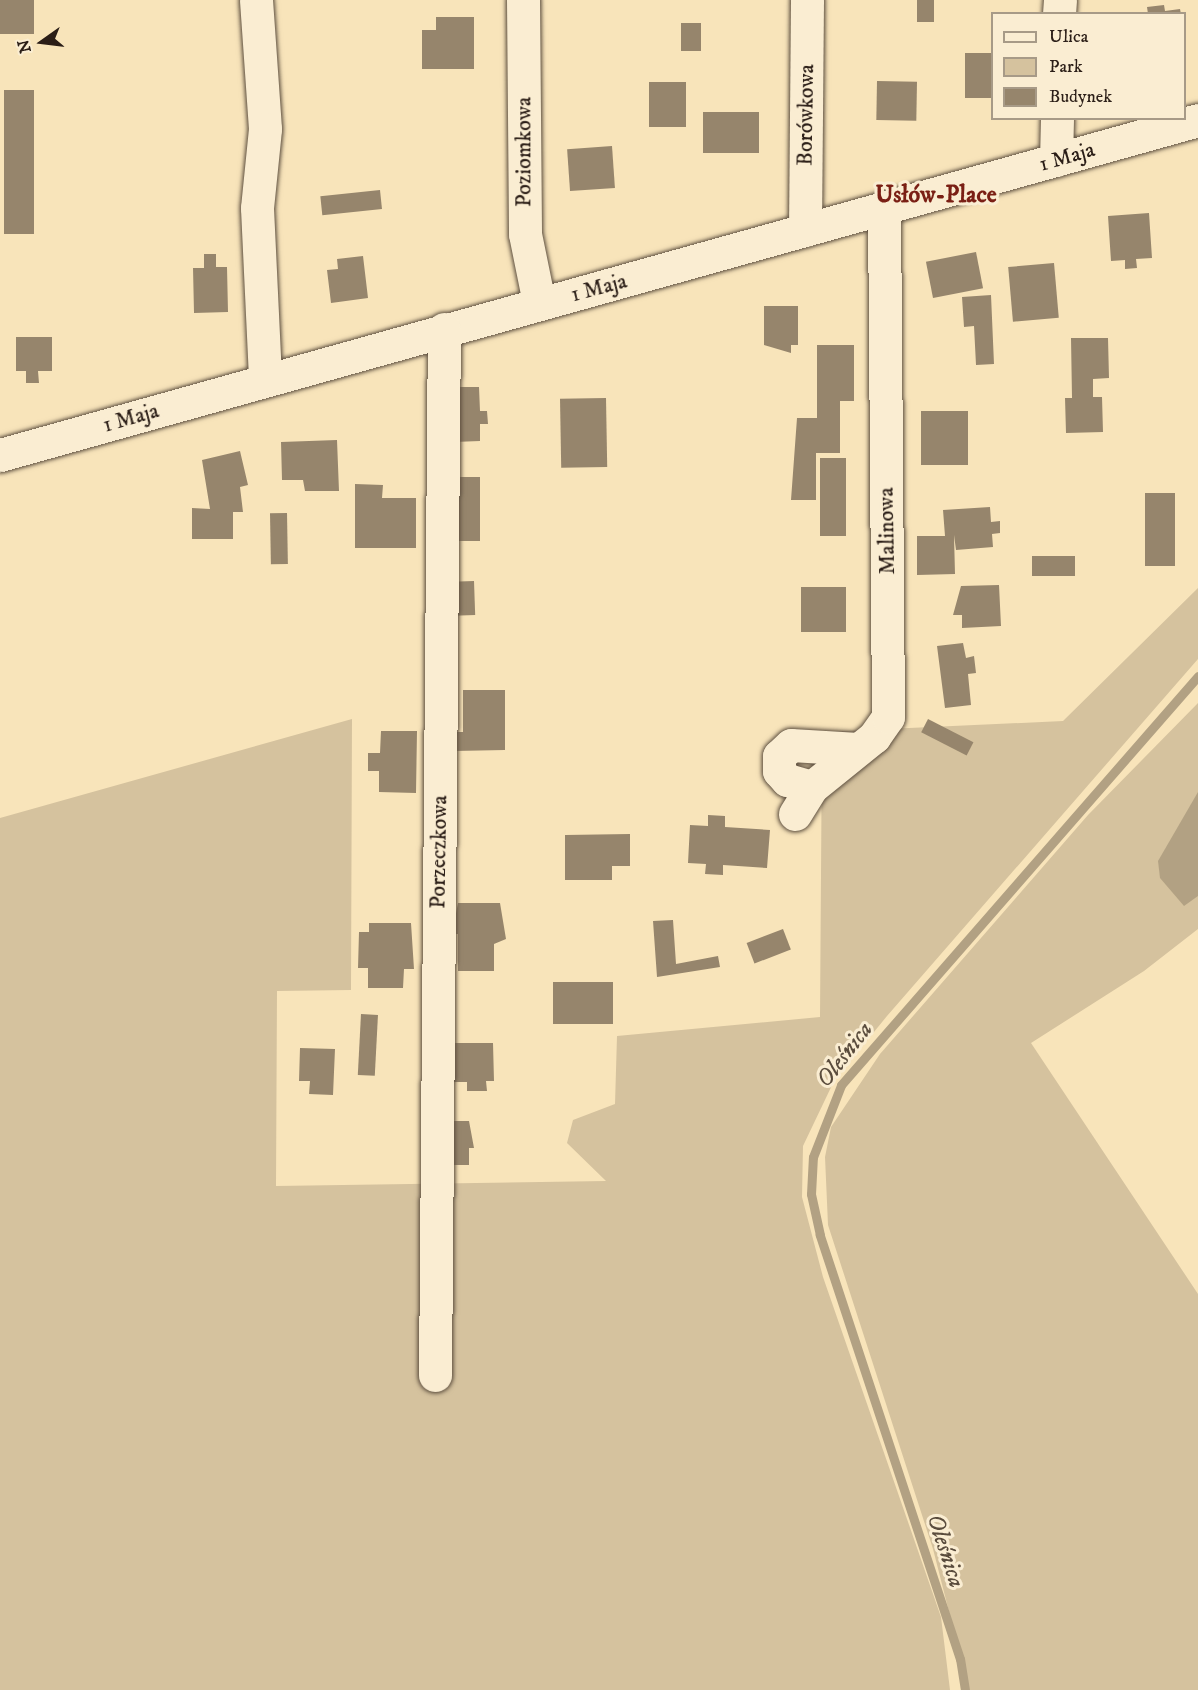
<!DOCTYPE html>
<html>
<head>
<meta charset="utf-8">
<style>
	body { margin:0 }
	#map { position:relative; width:1198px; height:1690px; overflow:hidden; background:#f8e4ba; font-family:"IM FELL DW Pica",serif }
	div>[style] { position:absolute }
	.green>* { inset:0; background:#d5c29e }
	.water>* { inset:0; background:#b2a183 }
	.stream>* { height:9px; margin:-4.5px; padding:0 4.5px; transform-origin:4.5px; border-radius:4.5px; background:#b2a183 }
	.building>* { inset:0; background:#96856c; transform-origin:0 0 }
	.roads { filter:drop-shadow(0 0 2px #5e5040) drop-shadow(0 0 2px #5e5040) }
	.minor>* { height:33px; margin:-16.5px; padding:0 16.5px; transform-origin:16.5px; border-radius:16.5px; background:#faedd2 }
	span { translate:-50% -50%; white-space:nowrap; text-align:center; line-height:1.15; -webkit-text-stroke:6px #faedd2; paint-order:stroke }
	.street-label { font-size:22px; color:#2b1e17 }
	.neighbourhood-label { font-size:24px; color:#7a1f14; font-weight:700 }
	.water-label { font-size:24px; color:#5a4c3d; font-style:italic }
	.legend { position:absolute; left:991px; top:12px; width:195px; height:108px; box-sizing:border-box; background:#faedd2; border:2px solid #a79a87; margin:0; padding:8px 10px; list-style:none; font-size:18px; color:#2b1e17 }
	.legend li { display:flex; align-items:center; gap:12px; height:30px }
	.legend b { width:30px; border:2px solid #a79a87 }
	.north { position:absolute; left:12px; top:12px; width:60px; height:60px; -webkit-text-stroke:4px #faedd2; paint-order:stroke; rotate:256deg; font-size:16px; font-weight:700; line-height:24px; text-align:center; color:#2b1e17 }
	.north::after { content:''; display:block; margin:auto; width:21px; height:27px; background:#2b1e17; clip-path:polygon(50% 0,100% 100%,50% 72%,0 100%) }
</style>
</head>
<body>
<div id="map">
	<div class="green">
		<i style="clip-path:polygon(1198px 588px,1198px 659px,887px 1016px,834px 1081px,803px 1146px,802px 1197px,823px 1277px,941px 1617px,950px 1690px,0 1690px,0 818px,352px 719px,351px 990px,277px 991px,276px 1186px,606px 1181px,567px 1143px,573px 1120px,615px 1104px,617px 1036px,820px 1017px,822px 732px,1063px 721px)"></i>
		<i style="clip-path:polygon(1198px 703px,1198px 929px,1144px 971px,1031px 1043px,1198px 1294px,1198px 1690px,969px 1690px,933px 1549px,828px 1225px,825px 1157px,831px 1127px,880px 1054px,1088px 815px)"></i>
	</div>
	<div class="water">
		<i style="clip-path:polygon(1198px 792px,1198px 896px,1184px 906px,1160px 878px,1158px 861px)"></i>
	</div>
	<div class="stream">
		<i style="left:965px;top:1690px;width:31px;rotate:-99deg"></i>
		<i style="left:960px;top:1659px;width:447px;rotate:-108.3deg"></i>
		<i style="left:820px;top:1235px;width:42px;rotate:-102.4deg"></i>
		<i style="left:811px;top:1194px;width:37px;rotate:-87deg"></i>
		<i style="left:813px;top:1157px;width:77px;rotate:-68.7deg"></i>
		<i style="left:841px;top:1085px;width:543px;rotate:-48.88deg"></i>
	</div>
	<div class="building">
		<i style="left:0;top:0;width:34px;height:34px"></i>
		<i style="left:917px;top:0;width:17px;height:22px"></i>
		<i style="clip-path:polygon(1164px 5px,1165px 11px,1180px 9px,1181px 14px,1148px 14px,1147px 7px)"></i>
		<i style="clip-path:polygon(436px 17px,474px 17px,474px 69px,422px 69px,422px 30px,436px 30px)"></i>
		<i style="left:681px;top:23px;width:20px;height:28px"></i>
		<i style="left:965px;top:53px;width:27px;height:45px"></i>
		<i style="left:877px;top:81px;width:40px;height:39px;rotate:1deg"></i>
		<i style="left:649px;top:82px;width:37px;height:45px"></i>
		<i style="left:4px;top:90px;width:30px;height:144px"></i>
		<i style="left:703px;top:112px;width:56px;height:41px"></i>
		<i style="left:612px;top:146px;width:42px;height:45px;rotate:86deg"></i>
		<i style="left:380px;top:190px;width:19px;height:60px;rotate:84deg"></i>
		<i style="clip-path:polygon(1149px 213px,1152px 258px,1136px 259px,1137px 268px,1125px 269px,1125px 260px,1111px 261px,1108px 216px)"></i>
		<i style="left:976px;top:252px;width:37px;height:51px;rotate:79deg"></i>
		<i style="clip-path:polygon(204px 254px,216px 254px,216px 267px,227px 267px,228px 312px,194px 313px,193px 268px,204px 268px)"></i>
		<i style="clip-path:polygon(363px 256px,368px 298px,331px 303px,327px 270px,338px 269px,337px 259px)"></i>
		<i style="left:1054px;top:263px;width:55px;height:46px;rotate:85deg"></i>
		<i style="clip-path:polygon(991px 295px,994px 364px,976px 365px,974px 326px,964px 327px,962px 297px)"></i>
		<i style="clip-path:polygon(764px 306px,798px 306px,798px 345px,791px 345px,791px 353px,764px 345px)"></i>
		<i style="clip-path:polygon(16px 337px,52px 337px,52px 371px,38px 371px,39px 383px,26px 383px,26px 371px,16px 371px)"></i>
		<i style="clip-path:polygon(1071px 338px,1108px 338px,1109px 378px,1093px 379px,1093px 397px,1102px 397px,1103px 432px,1066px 433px,1065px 398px,1072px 398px)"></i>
		<i style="clip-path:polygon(817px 345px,854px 345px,854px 401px,840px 401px,840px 453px,816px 453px,816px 500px,791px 500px,797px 418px,817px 418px)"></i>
		<i style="clip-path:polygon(454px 387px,479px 387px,480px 411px,487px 411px,488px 424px,480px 424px,480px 441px,454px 442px)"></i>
		<i style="left:606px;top:398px;width:69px;height:46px;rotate:89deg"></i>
		<i style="left:921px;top:411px;width:47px;height:54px"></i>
		<i style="clip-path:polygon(337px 440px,339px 491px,305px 491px,303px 480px,282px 480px,281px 442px)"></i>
		<i style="clip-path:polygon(240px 451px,248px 485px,240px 487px,243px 512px,233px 512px,233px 539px,192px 539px,192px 508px,210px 509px,202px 460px)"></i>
		<i style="left:820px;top:458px;width:26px;height:78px"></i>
		<i style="left:457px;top:477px;width:23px;height:64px"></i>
		<i style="clip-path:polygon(355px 484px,383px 485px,382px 498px,416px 498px,416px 548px,355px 548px)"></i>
		<i style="left:1145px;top:493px;width:30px;height:73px"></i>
		<i style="clip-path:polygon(990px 507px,991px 522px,1000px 521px,1000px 533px,992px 534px,993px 547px,956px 550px,954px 535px,955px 574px,917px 575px,917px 536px,945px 536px,943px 510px)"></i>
		<i style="left:287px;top:513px;width:51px;height:17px;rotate:89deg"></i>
		<i style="left:1032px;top:556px;width:43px;height:20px"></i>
		<i style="left:474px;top:581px;width:34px;height:22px;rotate:88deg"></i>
		<i style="clip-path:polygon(999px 585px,1001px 626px,962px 628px,962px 615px,953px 615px,961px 586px)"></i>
		<i style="left:801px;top:587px;width:45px;height:45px"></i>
		<i style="clip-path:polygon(963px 643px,966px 658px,974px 656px,976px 673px,968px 674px,971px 705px,945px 708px,937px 646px)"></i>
		<i style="clip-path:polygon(463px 690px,505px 690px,505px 750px,454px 751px,454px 732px,463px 732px)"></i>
		<i style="left:928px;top:719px;width:51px;height:15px;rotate:27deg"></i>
		<i style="clip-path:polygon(381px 731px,417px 731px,416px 793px,379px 792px,379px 771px,368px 771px,368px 753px,380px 753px)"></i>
		<i style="clip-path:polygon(708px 815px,725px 816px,725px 827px,770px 830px,767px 868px,723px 865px,723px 875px,705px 874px,706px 864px,688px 863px,690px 825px,708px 826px)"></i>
		<i style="clip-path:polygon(630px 834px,630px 866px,612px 866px,612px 880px,565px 880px,565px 835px)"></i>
		<i style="clip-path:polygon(458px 903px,500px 903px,506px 939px,494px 944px,494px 971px,458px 971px,458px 934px,452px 934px)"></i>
		<i style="clip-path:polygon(673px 920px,676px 964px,718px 956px,720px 967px,657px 977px,653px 921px)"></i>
		<i style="clip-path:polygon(369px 923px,411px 923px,414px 969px,404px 969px,403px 988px,368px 988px,368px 968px,358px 968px,359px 932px,369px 932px)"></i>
		<i style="left:783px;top:929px;width:22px;height:39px;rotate:69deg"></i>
		<i style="left:613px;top:982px;width:42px;height:60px;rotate:90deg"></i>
		<i style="left:361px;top:1014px;width:17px;height:61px;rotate:3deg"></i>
		<i style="clip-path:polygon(449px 1043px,493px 1043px,494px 1081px,486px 1081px,487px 1091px,467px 1091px,467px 1082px,450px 1082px)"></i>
		<i style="clip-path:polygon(300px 1048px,335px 1049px,333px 1095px,309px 1094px,310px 1081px,299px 1081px)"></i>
		<i style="clip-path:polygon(448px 1121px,469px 1121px,474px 1148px,469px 1148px,469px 1165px,448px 1165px)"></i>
	</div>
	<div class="roads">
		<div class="minor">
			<i style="left:256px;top:0;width:129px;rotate:86deg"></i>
			<i style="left:265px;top:129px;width:79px;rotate:95.8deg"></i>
			<i style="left:257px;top:208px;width:172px;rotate:87.3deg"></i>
			<i style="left:523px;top:0;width:234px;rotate:89.5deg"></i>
			<i style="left:525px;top:234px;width:70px;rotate:78.5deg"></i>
			<i style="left:1059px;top:14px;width:14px;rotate:-86deg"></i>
			<i style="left:1056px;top:160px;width:42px;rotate:-88.6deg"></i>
			<i style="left:805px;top:230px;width:230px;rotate:-89.5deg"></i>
			<i style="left:0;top:455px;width:1244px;rotate:-15.62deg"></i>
			<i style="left:812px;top:787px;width:26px;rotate:-164deg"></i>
			<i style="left:787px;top:780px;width:12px;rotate:-132deg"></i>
			<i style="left:779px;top:771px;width:15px;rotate:-90deg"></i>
			<i style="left:779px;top:756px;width:16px;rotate:-43deg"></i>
			<i style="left:791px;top:745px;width:67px;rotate:3.4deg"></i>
			<i style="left:795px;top:814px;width:32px;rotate:-58deg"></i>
			<i style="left:812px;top:787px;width:80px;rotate:-38.9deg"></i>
			<i style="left:874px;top:737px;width:24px;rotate:-55deg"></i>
			<i style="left:888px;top:717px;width:507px;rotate:-90.45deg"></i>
			<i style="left:435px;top:1375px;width:1046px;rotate:-89.51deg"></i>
		</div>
	</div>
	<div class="street-label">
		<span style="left:806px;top:115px;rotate:-89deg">Borówkowa</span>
		<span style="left:524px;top:152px;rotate:-90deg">Poziomkowa</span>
		<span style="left:1067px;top:157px;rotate:-16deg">1 Maja</span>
		<span style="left:599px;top:288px;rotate:-15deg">1 Maja</span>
		<span style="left:131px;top:418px;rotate:-16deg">1 Maja</span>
		<span style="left:887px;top:531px;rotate:-91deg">Malinowa</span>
		<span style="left:439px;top:852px;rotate:-89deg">Porzeczkowa</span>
	</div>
	<div class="neighbourhood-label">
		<span style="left:936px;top:196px">Usłów-Place</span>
	</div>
	<div class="water-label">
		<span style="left:845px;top:1055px;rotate:-52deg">Oleśnica</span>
		<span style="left:945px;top:1551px;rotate:72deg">Oleśnica</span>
	</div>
	<ul class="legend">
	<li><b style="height:8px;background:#faedd2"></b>Ulica</li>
	<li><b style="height:16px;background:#d5c29e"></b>Park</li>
	<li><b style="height:16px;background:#96856c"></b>Budynek</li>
	</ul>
	<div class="north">N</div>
</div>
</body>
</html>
